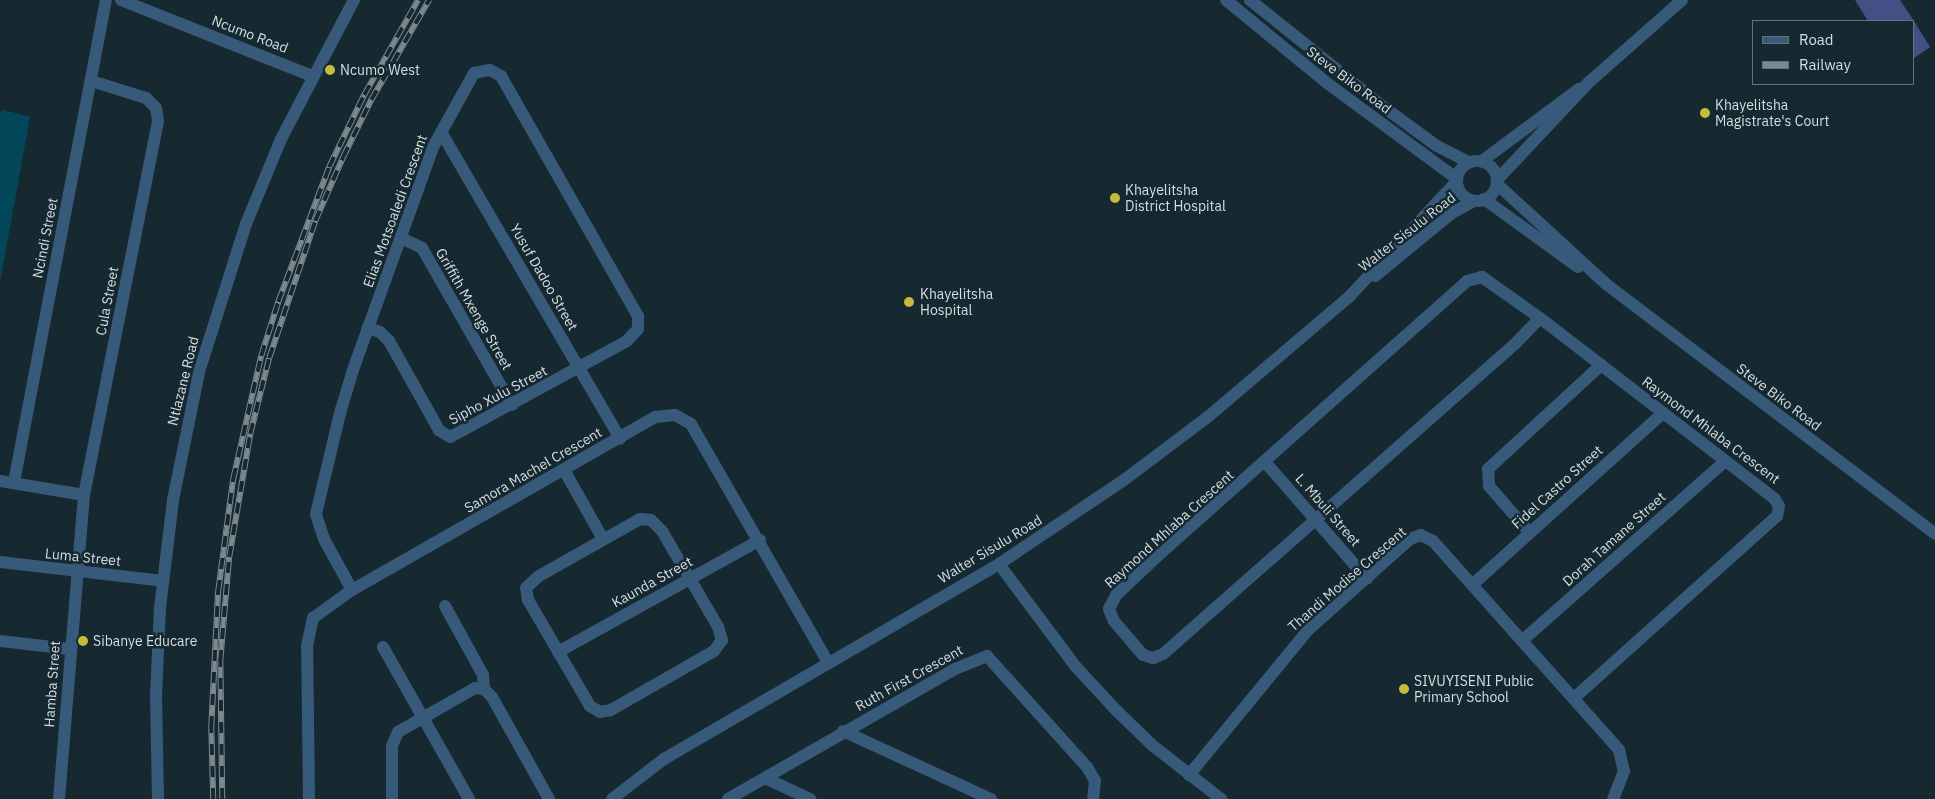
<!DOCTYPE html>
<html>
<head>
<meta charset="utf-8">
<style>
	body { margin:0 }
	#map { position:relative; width:1935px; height:799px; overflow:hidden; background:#172930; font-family:"IBM Plex Sans",sans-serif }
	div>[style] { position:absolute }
	.green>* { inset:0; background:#03475a }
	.water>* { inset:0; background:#435085 }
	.minor>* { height:12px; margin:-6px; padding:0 6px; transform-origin:6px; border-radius:6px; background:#375a7a }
	.minor>.ring { margin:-6px; padding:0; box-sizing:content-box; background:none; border:12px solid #375a7a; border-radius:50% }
	.rail>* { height:5.5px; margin-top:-2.75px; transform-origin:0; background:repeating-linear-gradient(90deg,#172930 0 11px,#7c8a90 0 22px); box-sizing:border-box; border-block:1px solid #7c8a90 }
	.dots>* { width:14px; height:14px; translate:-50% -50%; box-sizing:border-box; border:2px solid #172930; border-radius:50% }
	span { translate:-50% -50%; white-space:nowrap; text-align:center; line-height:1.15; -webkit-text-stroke:5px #172930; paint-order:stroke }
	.street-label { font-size:14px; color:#d4dfe3 }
	.poi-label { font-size:14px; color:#d4dfe3 }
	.left { translate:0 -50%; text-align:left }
	.legend { position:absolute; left:1752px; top:20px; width:162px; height:65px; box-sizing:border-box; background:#172930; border:1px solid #637278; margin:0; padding:6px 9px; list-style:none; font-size:15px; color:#d4dfe3 }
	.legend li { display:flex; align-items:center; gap:10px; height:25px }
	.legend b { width:25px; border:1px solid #637278 }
</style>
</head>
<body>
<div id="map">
	<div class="green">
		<i style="clip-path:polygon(4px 110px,30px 117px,0 282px,0 112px)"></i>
	</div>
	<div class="water">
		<i style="clip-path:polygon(1855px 0,1900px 0,1914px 21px,1868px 21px)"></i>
		<i style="clip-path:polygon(1914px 21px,1930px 47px,1914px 58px)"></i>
	</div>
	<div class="minor">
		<i style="left:121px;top:0;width:206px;rotate:21.7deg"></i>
		<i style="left:1226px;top:0;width:131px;rotate:39.4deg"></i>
		<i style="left:1327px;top:83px;width:162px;rotate:36.4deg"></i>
		<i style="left:1250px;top:0;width:173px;rotate:38.7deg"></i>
		<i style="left:1385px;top:108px;width:64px;rotate:36.2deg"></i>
		<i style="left:1437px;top:146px;width:36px;rotate:27deg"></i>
		<i style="left:441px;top:132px;width:355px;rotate:59.7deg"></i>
		<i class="ring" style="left:1457px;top:161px;width:28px;height:28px"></i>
		<i style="left:1482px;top:161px;width:121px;rotate:-36.6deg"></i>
		<i style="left:1497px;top:180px;width:133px;rotate:-46.8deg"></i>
		<i style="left:1588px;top:83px;width:125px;rotate:-41.4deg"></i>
		<i style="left:1497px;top:184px;width:148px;rotate:42.5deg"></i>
		<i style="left:1606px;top:284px;width:413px;rotate:37.2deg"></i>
		<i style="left:1484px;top:199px;width:116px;rotate:35.9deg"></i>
		<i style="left:401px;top:238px;width:23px;rotate:25deg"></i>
		<i style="left:422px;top:248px;width:181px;rotate:60.2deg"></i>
		<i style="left:1375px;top:276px;width:99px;rotate:-39.3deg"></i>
		<i style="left:1452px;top:213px;width:25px;rotate:-29deg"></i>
		<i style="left:1540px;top:318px;width:35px;rotate:134deg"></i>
		<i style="left:1516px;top:343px;width:470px;rotate:138.6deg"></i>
		<i style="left:1163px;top:654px;width:11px;rotate:158deg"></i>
		<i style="left:1153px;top:658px;width:10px;rotate:-163deg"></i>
		<i style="left:1143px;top:655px;width:45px;rotate:-130.5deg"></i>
		<i style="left:1114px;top:621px;width:13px;rotate:-113deg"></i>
		<i style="left:1109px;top:609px;width:16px;rotate:-63deg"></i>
		<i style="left:1116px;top:595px;width:63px;rotate:-43.1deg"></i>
		<i style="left:1162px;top:552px;width:408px;rotate:-41.6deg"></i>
		<i style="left:1467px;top:281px;width:16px;rotate:-15deg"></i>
		<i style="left:1482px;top:277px;width:71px;rotate:35.3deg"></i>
		<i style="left:1540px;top:318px;width:295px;rotate:37.6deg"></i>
		<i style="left:1774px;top:498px;width:9px;rotate:58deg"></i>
		<i style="left:1779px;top:506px;width:10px;rotate:101deg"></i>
		<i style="left:1777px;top:516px;width:273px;rotate:138.1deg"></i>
		<i style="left:1265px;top:462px;width:155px;rotate:48.9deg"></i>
		<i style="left:564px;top:470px;width:79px;rotate:60.5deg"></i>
		<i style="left:0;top:481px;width:85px;rotate:9.5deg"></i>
		<i style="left:14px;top:482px;width:491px;rotate:-79.2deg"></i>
		<i style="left:640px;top:519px;width:11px;rotate:5deg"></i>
		<i style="left:651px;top:520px;width:16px;rotate:45deg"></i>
		<i style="left:662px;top:531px;width:111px;rotate:59.7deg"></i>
		<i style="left:718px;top:627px;width:14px;rotate:73deg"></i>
		<i style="left:722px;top:640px;width:14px;rotate:126deg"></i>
		<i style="left:714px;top:651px;width:119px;rotate:150.2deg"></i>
		<i style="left:611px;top:710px;width:11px;rotate:170deg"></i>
		<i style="left:600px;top:712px;width:12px;rotate:-149deg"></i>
		<i style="left:590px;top:706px;width:123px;rotate:-120.3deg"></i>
		<i style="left:528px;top:600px;width:12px;rotate:-99deg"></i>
		<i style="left:526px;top:588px;width:18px;rotate:-43deg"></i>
		<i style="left:539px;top:576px;width:116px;rotate:-29.4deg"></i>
		<i style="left:1529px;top:532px;width:61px;rotate:-131deg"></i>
		<i style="left:1489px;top:486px;width:17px;rotate:-93deg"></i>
		<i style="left:1488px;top:469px;width:154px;rotate:-42.6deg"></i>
		<i style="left:0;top:562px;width:164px;rotate:6.6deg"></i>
		<i style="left:999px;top:564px;width:129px;rotate:53.2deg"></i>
		<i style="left:1076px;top:667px;width:59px;rotate:47.1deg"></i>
		<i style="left:1116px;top:710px;width:50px;rotate:44.2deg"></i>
		<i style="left:1152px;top:745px;width:88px;rotate:38deg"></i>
		<i style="left:1472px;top:585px;width:257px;rotate:-42deg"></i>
		<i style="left:352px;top:590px;width:58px;rotate:-118.8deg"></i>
		<i style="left:324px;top:539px;width:26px;rotate:-108deg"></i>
		<i style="left:316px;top:514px;width:104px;rotate:-76.6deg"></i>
		<i style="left:340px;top:413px;width:48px;rotate:-73.1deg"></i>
		<i style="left:354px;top:367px;width:234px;rotate:-70.2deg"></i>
		<i style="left:433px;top:147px;width:85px;rotate:-61deg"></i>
		<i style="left:474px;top:73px;width:16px;rotate:-11deg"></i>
		<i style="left:490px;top:70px;width:13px;rotate:29deg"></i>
		<i style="left:501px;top:76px;width:276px;rotate:60.3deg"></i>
		<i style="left:638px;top:316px;width:13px;rotate:90deg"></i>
		<i style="left:638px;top:329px;width:16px;rotate:133deg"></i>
		<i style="left:627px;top:341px;width:201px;rotate:151.5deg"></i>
		<i style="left:450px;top:437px;width:13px;rotate:-148deg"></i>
		<i style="left:439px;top:430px;width:102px;rotate:-119.3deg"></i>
		<i style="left:389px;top:341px;width:13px;rotate:-135deg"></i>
		<i style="left:380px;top:332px;width:13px;rotate:-162deg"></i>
		<i style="left:445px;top:606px;width:79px;rotate:61.2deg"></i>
		<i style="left:483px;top:675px;width:14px;rotate:86deg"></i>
		<i style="left:1523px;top:640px;width:270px;rotate:-41.5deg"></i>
		<i style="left:0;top:641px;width:70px;rotate:6.5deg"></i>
		<i style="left:383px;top:647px;width:175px;rotate:60.5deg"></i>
		<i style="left:558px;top:652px;width:231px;rotate:-29deg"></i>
		<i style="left:843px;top:731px;width:163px;rotate:24.7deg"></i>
		<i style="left:1189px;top:775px;width:188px;rotate:-50.6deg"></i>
		<i style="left:1308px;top:630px;width:137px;rotate:-41.7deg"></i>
		<i style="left:1410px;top:539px;width:12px;rotate:-20deg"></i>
		<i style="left:1421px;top:535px;width:13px;rotate:27deg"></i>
		<i style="left:1433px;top:541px;width:280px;rotate:48.3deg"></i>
		<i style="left:1619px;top:750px;width:22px;rotate:77deg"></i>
		<i style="left:1624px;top:771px;width:30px;rotate:111deg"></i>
		<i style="left:765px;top:778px;width:50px;rotate:25deg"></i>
		<i style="left:59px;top:799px;width:305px;rotate:-85.3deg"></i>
		<i style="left:84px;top:495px;width:381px;rotate:-78.8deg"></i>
		<i style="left:158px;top:121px;width:13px;rotate:-99deg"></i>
		<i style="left:156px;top:108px;width:14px;rotate:-135deg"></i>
		<i style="left:146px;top:98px;width:58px;rotate:-162.8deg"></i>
		<i style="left:158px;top:799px;width:103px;rotate:-91.1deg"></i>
		<i style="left:156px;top:696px;width:88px;rotate:-87.4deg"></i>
		<i style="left:160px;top:608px;width:109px;rotate:-83.1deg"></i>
		<i style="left:173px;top:500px;width:131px;rotate:-78.5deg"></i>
		<i style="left:199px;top:372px;width:155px;rotate:-72.4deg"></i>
		<i style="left:246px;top:224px;width:92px;rotate:-67.6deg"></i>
		<i style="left:281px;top:139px;width:157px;rotate:-62.3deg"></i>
		<i style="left:309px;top:799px;width:153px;rotate:-90.7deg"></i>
		<i style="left:307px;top:646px;width:29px;rotate:-78deg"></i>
		<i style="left:313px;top:618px;width:48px;rotate:-35.7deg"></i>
		<i style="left:352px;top:590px;width:349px;rotate:-29.7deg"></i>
		<i style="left:655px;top:417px;width:20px;rotate:-6deg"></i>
		<i style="left:675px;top:415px;width:18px;rotate:29deg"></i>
		<i style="left:691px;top:424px;width:275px;rotate:60.1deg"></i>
		<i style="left:392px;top:799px;width:53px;rotate:-90deg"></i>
		<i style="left:392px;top:746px;width:15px;rotate:-67deg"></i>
		<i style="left:398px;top:732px;width:89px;rotate:-29.7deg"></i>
		<i style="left:475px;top:688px;width:9px;rotate:6deg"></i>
		<i style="left:484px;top:689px;width:11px;rotate:45deg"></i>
		<i style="left:492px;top:697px;width:117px;rotate:60.8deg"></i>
		<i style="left:612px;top:799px;width:66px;rotate:-37.6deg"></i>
		<i style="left:664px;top:759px;width:388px;rotate:-30.2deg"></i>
		<i style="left:999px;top:564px;width:151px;rotate:-33.9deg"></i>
		<i style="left:1124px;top:480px;width:106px;rotate:-37deg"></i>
		<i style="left:1209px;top:416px;width:184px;rotate:-40.4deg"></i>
		<i style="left:1349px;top:297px;width:158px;rotate:-47deg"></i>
		<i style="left:728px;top:799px;width:262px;rotate:-29.8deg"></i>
		<i style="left:955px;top:669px;width:35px;rotate:-22deg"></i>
		<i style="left:987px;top:656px;width:149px;rotate:48deg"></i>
		<i style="left:1087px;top:767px;width:16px;rotate:60deg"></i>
		<i style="left:1095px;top:781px;width:18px;rotate:96deg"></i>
	</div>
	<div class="rail">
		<i style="left:213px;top:799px;width:72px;rotate:-91.6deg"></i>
		<i style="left:211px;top:727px;width:136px;rotate:-87.1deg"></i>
		<i style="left:218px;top:591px;width:113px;rotate:-82.4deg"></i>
		<i style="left:233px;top:479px;width:126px;rotate:-77.2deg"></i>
		<i style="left:261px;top:356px;width:57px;rotate:-72.5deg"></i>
		<i style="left:278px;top:302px;width:144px;rotate:-69.3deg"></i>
		<i style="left:329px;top:167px;width:80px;rotate:-64.1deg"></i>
		<i style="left:364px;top:95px;width:109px;rotate:-60.4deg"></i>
		<i style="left:222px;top:799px;width:138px;rotate:-90.8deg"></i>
		<i style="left:220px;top:661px;width:104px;rotate:-85.1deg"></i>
		<i style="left:229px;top:557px;width:125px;rotate:-80.3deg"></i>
		<i style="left:250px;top:434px;width:78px;rotate:-76deg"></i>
		<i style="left:269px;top:358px;width:145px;rotate:-71.4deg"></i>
		<i style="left:315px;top:221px;width:70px;rotate:-66.4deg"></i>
		<i style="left:343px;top:157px;width:64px;rotate:-63.8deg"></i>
		<i style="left:371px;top:100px;width:116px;rotate:-59.9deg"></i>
	</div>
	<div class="dots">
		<i style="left:330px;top:70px;background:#c6bc3c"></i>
		<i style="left:1705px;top:113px;background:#c6bc3c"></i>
		<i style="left:1115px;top:198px;background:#c6bc3c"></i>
		<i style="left:909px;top:302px;background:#c6bc3c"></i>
		<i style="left:83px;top:641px;background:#c6bc3c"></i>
		<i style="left:1404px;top:689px;background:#c6bc3c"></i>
	</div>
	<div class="street-label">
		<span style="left:250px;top:34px;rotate:21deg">Ncumo Road</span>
		<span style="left:1349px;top:80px;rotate:37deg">Steve Biko Road</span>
		<span style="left:395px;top:211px;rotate:-70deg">Elias Motsoaledi Crescent</span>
		<span style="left:1407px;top:232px;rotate:-38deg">Walter Sisulu Road</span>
		<span style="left:45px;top:238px;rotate:-79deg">Ncindi Street</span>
		<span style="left:544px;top:277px;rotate:60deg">Yusuf Dadoo Street</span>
		<span style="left:107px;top:301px;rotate:-79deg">Cula Street</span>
		<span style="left:474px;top:309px;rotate:60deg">Griffith Mxenge Street</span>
		<span style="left:183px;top:381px;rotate:-76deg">Ntlazane Road</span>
		<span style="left:498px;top:395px;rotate:-28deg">Sipho Xulu Street</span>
		<span style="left:1779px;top:397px;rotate:37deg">Steve Biko Road</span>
		<span style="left:1711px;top:430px;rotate:37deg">Raymond Mhlaba Crescent</span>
		<span style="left:533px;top:470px;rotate:-30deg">Samora Machel Crescent</span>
		<span style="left:1557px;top:487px;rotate:-42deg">Fidel Castro Street</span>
		<span style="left:1328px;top:510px;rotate:49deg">L. Mbuli Street</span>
		<span style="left:1169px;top:529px;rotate:-42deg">Raymond Mhlaba Crescent</span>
		<span style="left:1614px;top:539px;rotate:-42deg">Dorah Tamane Street</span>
		<span style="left:990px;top:549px;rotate:-31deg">Walter Sisulu Road</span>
		<span style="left:83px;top:557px;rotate:6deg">Luma Street</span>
		<span style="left:1347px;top:579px;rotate:-41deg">Thandi Modise Crescent</span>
		<span style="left:652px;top:582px;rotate:-29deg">Kaunda Street</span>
		<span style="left:909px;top:678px;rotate:-29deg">Ruth First Crescent</span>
		<span style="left:52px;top:684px;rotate:-86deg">Hamba Street</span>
	</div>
	<div class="poi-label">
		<span class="left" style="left:340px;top:70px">Ncumo West</span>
		<span class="left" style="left:1715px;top:113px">Khayelitsha<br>Magistrate's Court</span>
		<span class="left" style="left:1125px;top:198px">Khayelitsha<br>District Hospital</span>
		<span class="left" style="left:920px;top:302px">Khayelitsha<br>Hospital</span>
		<span class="left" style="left:93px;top:641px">Sibanye Educare</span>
		<span class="left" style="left:1414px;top:689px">SIVUYISENI Public<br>Primary School</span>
	</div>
	<ul class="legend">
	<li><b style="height:6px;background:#375a7a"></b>Road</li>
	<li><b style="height:6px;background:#7c8a90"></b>Railway</li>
	</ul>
</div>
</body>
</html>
